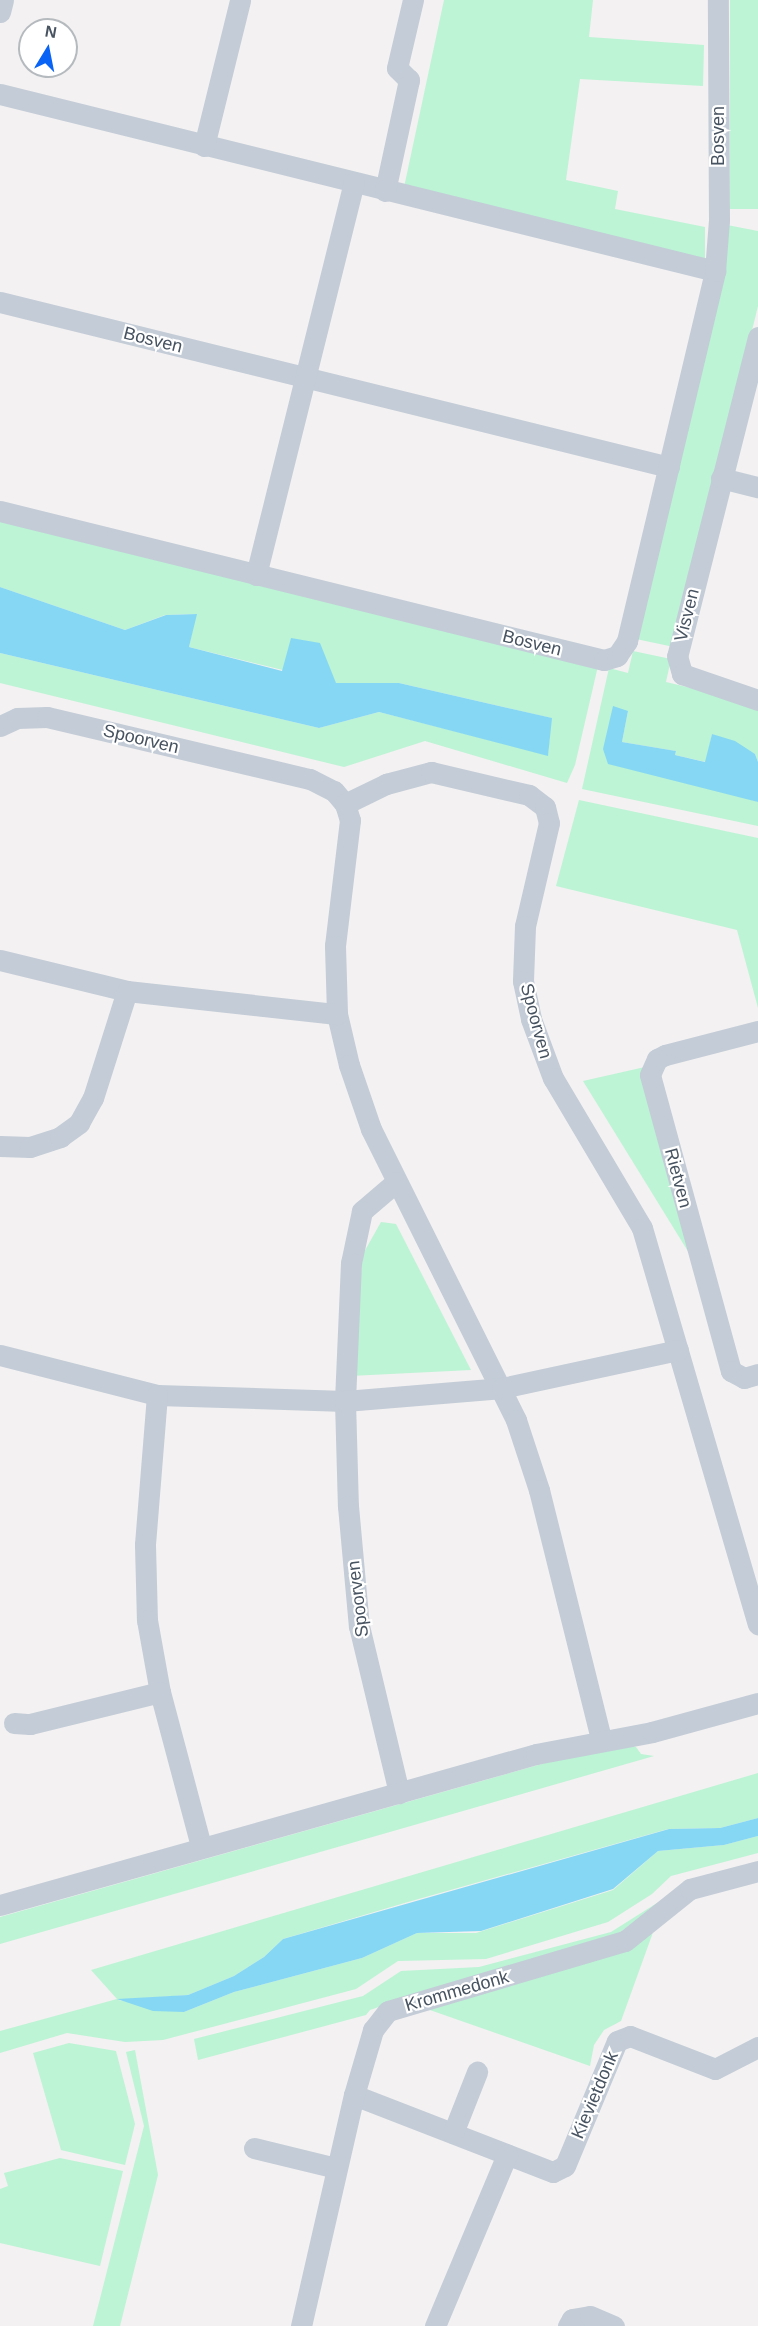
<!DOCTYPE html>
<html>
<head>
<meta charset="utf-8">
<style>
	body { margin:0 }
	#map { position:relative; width:758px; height:2326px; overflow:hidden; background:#f3f1f1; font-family:Arial,sans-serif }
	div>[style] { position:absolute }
	.green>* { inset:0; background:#bcf4d5; transform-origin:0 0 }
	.water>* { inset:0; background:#86d7f4 }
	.minor>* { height:21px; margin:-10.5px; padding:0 10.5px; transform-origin:10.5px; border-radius:10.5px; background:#c3ccd7 }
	span { translate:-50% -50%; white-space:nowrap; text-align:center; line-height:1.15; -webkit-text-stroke:4.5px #fff; paint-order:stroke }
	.street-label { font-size:18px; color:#475360 }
	.north { position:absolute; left:18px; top:18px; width:60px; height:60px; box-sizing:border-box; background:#fff; border:2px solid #b5babf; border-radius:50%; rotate:10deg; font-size:16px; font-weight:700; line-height:24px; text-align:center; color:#475360 }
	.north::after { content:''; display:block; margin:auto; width:21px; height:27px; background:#0964f5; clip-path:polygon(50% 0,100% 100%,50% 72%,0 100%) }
</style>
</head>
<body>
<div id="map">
	<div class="green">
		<i style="clip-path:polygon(444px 0,593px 0,589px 37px,704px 45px,703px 86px,580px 79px,566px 180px,618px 191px,615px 209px,705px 227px,705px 262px,403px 192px)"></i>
		<i style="left:730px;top:0;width:28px;height:209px"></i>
		<i style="clip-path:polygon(727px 225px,758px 231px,758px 306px,674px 647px,636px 639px)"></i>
		<i style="clip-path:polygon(0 520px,598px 666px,575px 765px,567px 783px,425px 741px,344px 767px,0 683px,0 653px,319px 728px,379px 712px,548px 755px,551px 718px,399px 683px,336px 683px,189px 647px,196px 614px,165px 615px,125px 630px,0 587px)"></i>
		<i style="clip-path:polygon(633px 651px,671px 659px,666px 682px,758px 704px,758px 762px,755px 754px,712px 734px,706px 762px,675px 755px,676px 751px,622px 742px,628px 711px,603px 749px,758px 802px,758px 826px,582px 789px,609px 668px,628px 673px)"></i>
		<i style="clip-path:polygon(579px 800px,758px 838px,758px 1008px,737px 930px,556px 886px)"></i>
		<i style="clip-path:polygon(645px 1067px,697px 1266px,583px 1081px)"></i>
		<i style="clip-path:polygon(381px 1222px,396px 1224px,471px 1370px,350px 1376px,363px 1254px)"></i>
		<i style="clip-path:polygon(620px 1742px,636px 1747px,641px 1754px,654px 1756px,0 1944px,0 1917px)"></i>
		<i style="clip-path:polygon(758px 1773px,758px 1818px,720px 1828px,668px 1829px,408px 1902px,283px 1939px,264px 1957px,234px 1976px,188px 1995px,118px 2000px,184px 2012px,234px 1992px,362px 1958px,417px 1933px,476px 1933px,613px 1890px,658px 1851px,724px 1845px,758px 1836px,758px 1853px,671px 1876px,652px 1894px,608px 1922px,486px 1959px,398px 1961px,356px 1989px,163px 2040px,125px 2042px,67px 2033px,0 2053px,0 2031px,117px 1999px,91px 1970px)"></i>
		<i style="clip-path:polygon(676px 1891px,619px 1933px,428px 1990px,370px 2010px,366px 2015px,198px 2060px,194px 2039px,363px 1996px,401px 1971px,479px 1967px,611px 1932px)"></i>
		<i style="clip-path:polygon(656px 1924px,621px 2021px,604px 2030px,594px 2045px,590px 2066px,427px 2009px)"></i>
		<i style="clip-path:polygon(69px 2043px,116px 2051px,135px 2124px,125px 2165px,61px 2150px,33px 2053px)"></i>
		<i style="clip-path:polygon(135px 2050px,158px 2175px,120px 2326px,93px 2326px,144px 2126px,126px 2052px)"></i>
		<i style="clip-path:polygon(60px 2158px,123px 2171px,100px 2266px,0 2243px,0 2189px,8px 2186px,4px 2173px)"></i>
	</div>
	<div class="water">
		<i style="clip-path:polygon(0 587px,125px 630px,166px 615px,197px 614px,189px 647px,282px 671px,291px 638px,320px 643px,336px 683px,399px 683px,552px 718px,548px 756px,379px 712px,319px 728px,0 653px)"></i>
		<i style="clip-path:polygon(613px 706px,628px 711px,622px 742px,676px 751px,675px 755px,705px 762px,712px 734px,735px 741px,755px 754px,758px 762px,758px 802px,608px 764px,603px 749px)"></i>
		<i style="clip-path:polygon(758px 1818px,758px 1836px,724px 1845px,658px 1851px,613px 1889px,481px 1931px,417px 1933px,362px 1958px,234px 1992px,184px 2012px,153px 2011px,117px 1999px,188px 1995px,234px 1976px,264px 1957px,283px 1939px,669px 1829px,720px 1828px)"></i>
	</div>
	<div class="minor">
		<i style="left:0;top:12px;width:12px;rotate:-76deg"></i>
		<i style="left:0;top:94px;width:737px;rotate:13.9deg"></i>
		<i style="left:204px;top:146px;width:150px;rotate:-76.1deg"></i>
		<i style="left:385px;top:191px;width:114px;rotate:-77.8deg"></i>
		<i style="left:409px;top:80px;width:17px;rotate:-135deg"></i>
		<i style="left:397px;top:68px;width:70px;rotate:-76.8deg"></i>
		<i style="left:0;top:302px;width:689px;rotate:13.85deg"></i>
		<i style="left:758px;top:337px;width:329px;rotate:104.2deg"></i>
		<i style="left:677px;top:656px;width:19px;rotate:74deg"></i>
		<i style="left:682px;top:674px;width:80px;rotate:18.9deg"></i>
		<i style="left:721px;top:478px;width:38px;rotate:14deg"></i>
		<i style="left:0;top:511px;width:622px;rotate:13.86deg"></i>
		<i style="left:604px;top:660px;width:14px;rotate:-17deg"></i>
		<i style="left:617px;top:656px;width:18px;rotate:-56deg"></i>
		<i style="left:627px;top:641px;width:380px;rotate:-76.6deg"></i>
		<i style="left:715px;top:271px;width:51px;rotate:-85.5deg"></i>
		<i style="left:719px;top:220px;width:220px;rotate:-90.3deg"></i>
		<i style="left:256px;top:575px;width:404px;rotate:-76deg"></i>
		<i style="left:0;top:726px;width:19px;rotate:-25deg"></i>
		<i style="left:17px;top:718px;width:30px;rotate:-2deg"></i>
		<i style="left:47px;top:717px;width:270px;rotate:13.3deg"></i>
		<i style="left:310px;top:779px;width:27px;rotate:27deg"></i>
		<i style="left:334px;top:791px;width:17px;rotate:50deg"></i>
		<i style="left:345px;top:804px;width:17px;rotate:73deg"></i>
		<i style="left:350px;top:820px;width:127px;rotate:96.8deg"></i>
		<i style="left:335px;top:946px;width:68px;rotate:88.3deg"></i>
		<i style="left:337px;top:1014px;width:52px;rotate:76.8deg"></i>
		<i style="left:349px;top:1065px;width:68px;rotate:71deg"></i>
		<i style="left:371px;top:1129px;width:325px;rotate:63.5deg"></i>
		<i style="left:516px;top:1420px;width:74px;rotate:71.8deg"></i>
		<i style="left:539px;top:1490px;width:257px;rotate:76deg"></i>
		<i style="left:345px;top:804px;width:46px;rotate:-26deg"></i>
		<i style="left:386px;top:784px;width:47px;rotate:-14.9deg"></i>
		<i style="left:431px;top:772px;width:101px;rotate:13.2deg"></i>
		<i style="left:529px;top:795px;width:20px;rotate:37deg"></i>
		<i style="left:545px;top:807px;width:16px;rotate:76deg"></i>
		<i style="left:549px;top:823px;width:106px;rotate:103.1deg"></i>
		<i style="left:525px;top:926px;width:55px;rotate:92.1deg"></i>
		<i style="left:523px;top:981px;width:39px;rotate:78deg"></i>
		<i style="left:531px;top:1019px;width:63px;rotate:69.6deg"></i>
		<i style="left:553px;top:1078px;width:174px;rotate:59.3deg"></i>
		<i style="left:642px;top:1228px;width:413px;rotate:73.7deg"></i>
		<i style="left:0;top:960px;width:131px;rotate:13.7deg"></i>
		<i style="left:127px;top:991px;width:211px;rotate:6.3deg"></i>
		<i style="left:758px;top:1031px;width:96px;rotate:165.5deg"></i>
		<i style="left:665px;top:1055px;width:9px;rotate:153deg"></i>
		<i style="left:657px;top:1059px;width:17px;rotate:114deg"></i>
		<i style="left:650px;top:1075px;width:307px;rotate:74.7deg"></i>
		<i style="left:731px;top:1371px;width:15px;rotate:28deg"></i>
		<i style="left:744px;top:1378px;width:15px;rotate:-16deg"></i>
		<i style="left:0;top:1146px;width:30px;rotate:2deg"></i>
		<i style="left:30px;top:1147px;width:32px;rotate:-18deg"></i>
		<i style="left:60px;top:1137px;width:24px;rotate:-36deg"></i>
		<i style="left:79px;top:1123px;width:29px;rotate:-61deg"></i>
		<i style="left:93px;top:1098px;width:112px;rotate:-72.4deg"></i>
		<i style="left:396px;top:1182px;width:45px;rotate:139.5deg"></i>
		<i style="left:362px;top:1211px;width:53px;rotate:101.9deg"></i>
		<i style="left:351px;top:1263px;width:138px;rotate:92.5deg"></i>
		<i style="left:345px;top:1401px;width:105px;rotate:88.4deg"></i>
		<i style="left:348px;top:1506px;width:121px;rotate:84.8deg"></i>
		<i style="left:359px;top:1626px;width:172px;rotate:76.5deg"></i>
		<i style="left:0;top:1355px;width:162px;rotate:14.3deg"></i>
		<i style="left:157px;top:1395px;width:188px;rotate:1.8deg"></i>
		<i style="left:345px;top:1401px;width:158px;rotate:-4.7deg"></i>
		<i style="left:502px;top:1388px;width:180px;rotate:-12.2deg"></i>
		<i style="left:157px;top:1395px;width:150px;rotate:94.6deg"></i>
		<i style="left:145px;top:1545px;width:75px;rotate:88.5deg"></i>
		<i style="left:147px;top:1620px;width:73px;rotate:79.8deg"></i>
		<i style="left:160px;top:1692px;width:159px;rotate:75.1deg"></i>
		<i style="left:14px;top:1723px;width:16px;rotate:4deg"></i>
		<i style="left:30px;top:1724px;width:134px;rotate:-13.8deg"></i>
		<i style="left:0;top:1905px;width:557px;rotate:-15.73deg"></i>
		<i style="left:536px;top:1754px;width:118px;rotate:-10.7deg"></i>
		<i style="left:652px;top:1732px;width:110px;rotate:-15.3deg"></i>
		<i style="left:354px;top:2095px;width:213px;rotate:21.2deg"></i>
		<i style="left:553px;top:2172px;width:13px;rotate:-27deg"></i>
		<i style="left:565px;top:2166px;width:135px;rotate:-67.4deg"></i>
		<i style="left:617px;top:2041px;width:14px;rotate:-21deg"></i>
		<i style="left:630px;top:2036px;width:91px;rotate:21.2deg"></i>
		<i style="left:715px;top:2069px;width:48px;rotate:-27.1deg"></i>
		<i style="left:453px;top:2133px;width:66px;rotate:-68.5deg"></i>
		<i style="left:254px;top:2148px;width:84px;rotate:13.7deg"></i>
		<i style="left:301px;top:2326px;width:237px;rotate:-77.1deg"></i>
		<i style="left:354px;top:2095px;width:68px;rotate:-73.7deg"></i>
		<i style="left:373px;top:2030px;width:24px;rotate:-52deg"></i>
		<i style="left:388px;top:2011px;width:247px;rotate:-16.5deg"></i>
		<i style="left:625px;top:1941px;width:83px;rotate:-38.7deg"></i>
		<i style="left:690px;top:1889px;width:70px;rotate:-14.8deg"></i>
		<i style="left:435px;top:2326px;width:186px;rotate:-67.2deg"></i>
		<i style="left:568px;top:2326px;width:8px;rotate:-60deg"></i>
		<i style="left:572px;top:2319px;width:18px;rotate:-9deg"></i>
		<i style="left:590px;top:2316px;width:26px;rotate:23deg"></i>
	</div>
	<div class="street-label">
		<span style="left:718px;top:136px;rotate:-90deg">Bosven</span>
		<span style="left:153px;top:340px;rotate:14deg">Bosven</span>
		<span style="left:687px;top:615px;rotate:-76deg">Visven</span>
		<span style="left:532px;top:643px;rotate:14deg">Bosven</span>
		<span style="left:141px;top:739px;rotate:13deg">Spoorven</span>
		<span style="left:536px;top:1021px;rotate:75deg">Spoorven</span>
		<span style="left:678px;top:1178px;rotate:75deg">Rietven</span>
		<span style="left:358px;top:1599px;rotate:-97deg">Spoorven</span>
		<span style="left:457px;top:1991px;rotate:-16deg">Krommedonk</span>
		<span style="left:595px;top:2095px;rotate:-67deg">Kievietdonk</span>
	</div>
	<div class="north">N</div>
</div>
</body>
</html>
